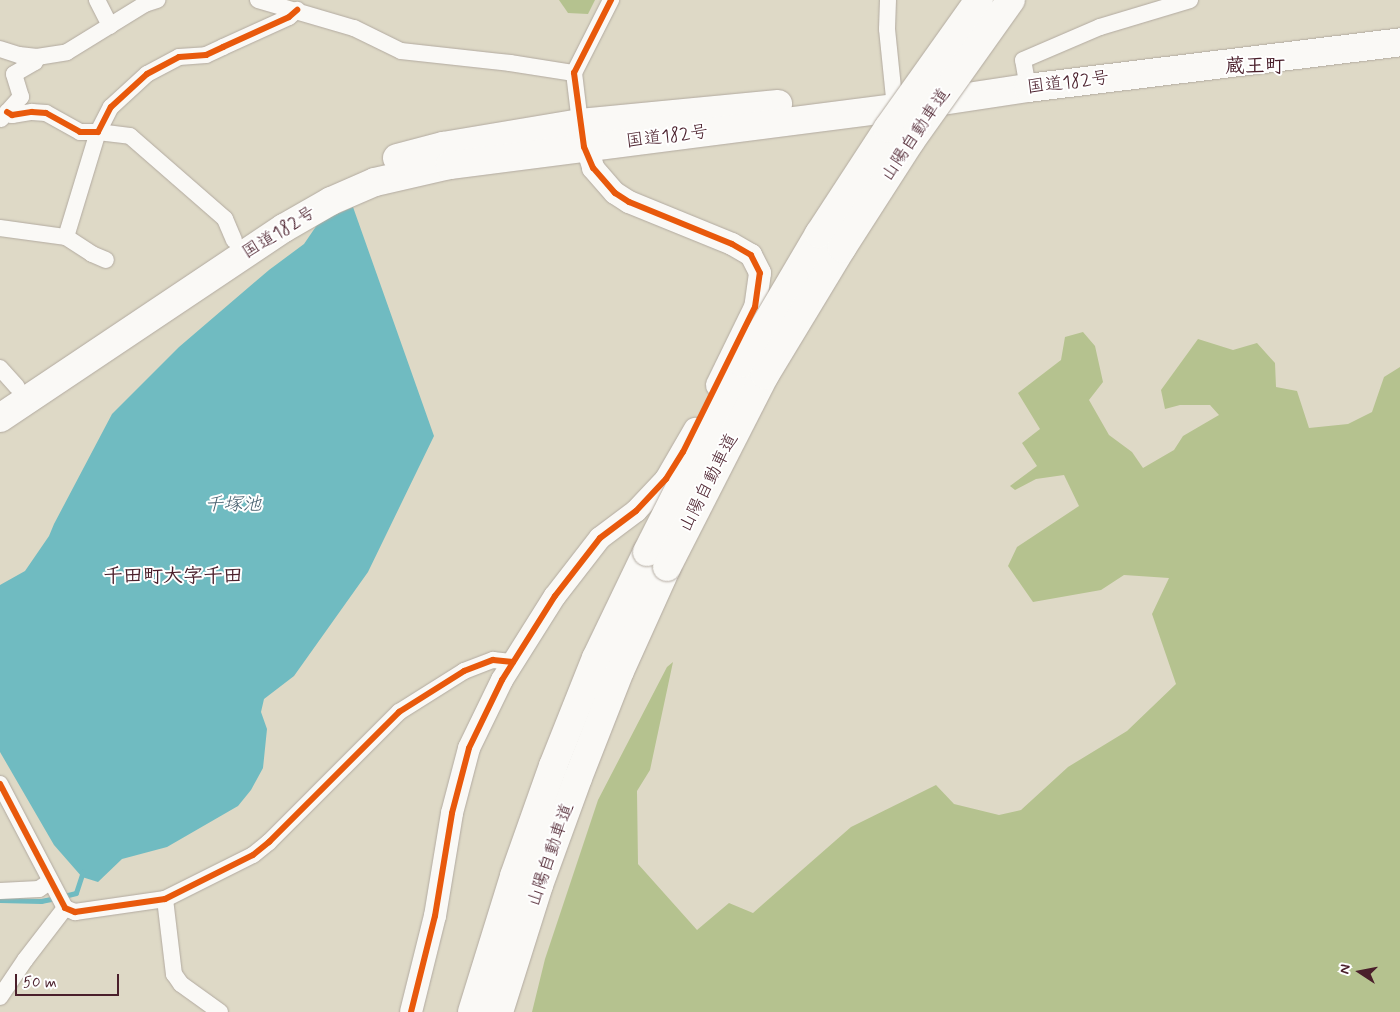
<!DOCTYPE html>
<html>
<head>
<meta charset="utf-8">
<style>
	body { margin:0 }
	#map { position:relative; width:1400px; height:1012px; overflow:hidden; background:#ded9c6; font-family:Mynerve,"Klee One",sans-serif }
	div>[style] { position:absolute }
	.forest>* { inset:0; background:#b5c28f }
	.water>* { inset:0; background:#70bbc1 }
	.stream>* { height:4.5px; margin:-2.25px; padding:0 2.25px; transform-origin:2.25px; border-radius:2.25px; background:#70bbc1 }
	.roads { filter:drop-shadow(0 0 1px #b2aaa0) drop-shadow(0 0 1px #b2aaa0) }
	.street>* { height:16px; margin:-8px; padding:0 8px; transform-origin:8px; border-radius:8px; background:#faf9f6 }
	.secondary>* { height:22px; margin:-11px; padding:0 11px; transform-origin:11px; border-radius:11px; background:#faf9f6 }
	.highway>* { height:28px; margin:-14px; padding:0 14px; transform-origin:14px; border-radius:14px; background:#faf9f6 }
	.bridges { filter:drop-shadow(0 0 1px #b2aaa0) drop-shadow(0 0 1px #b2aaa0) }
	.highway-bridge>* { height:28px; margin:-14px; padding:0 14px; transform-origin:14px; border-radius:14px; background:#faf9f6 }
	.cycleway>* { height:6px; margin:-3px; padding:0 3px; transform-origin:3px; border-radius:3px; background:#e8590c }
	span { translate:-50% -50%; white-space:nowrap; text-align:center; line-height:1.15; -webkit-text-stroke:4px #fff; paint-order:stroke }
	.street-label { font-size:18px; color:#4a1f2b }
	.water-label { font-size:19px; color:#465f6e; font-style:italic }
	.quarter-label { font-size:20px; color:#4a1f2b; font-weight:700 }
	.north { position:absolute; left:1335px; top:947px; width:50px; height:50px; -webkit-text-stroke:4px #fff; paint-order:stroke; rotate:281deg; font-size:14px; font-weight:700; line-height:20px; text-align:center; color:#4a1f2b }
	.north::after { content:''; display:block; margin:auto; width:18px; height:22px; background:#4a1f2b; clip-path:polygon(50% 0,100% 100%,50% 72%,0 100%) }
	.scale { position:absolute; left:15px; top:974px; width:104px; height:22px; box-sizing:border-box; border:2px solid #4a1f2b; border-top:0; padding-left:6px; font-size:15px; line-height:18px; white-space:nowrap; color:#4a1f2b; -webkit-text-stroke:4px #fff; paint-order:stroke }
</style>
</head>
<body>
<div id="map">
	<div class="forest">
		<i style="clip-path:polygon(559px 0,595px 0,588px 14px,568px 13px)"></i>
		<i style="clip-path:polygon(1083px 332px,1095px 346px,1103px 382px,1089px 400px,1109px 435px,1132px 452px,1143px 468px,1174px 450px,1183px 436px,1219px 415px,1210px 405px,1180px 405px,1165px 409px,1161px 390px,1198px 339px,1233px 350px,1257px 343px,1275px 363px,1276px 387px,1297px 391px,1309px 428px,1348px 424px,1372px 412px,1384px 377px,1400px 367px,1400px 1012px,532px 1012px,545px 959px,598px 800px,667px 667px,673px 662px,650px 770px,637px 791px,638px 864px,697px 930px,729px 903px,753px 913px,851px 827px,936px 785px,954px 804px,999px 815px,1021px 810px,1068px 767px,1127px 731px,1176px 684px,1152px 614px,1169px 578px,1124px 575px,1101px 590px,1033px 602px,1008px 566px,1017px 547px,1079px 506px,1064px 475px,1036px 479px,1015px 490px,1010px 486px,1037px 466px,1022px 443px,1040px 429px,1018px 393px,1061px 360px,1065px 337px)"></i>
	</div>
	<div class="water">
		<i style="clip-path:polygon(353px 207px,434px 436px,368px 572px,294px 676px,264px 699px,261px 712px,267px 729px,263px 768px,251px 790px,238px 806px,167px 847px,122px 859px,98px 882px,82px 877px,54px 845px,0 752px,0 585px,25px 571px,49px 536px,54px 524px,112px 414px,179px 347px,269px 270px,304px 244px,319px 222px)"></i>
	</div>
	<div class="stream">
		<i style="left:64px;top:896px;width:12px;rotate:-14deg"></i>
		<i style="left:76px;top:893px;width:22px;rotate:-72deg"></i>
		<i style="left:0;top:900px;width:41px;rotate:1.4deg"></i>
		<i style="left:41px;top:901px;width:15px;rotate:-11deg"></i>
	</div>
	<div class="roads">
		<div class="street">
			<i style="left:97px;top:0;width:29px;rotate:63deg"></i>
			<i style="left:258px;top:0;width:100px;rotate:16.3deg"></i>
			<i style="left:354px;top:28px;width:52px;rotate:26.1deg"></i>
			<i style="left:401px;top:51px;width:110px;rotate:6.3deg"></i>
			<i style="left:510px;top:63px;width:65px;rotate:8.9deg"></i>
			<i style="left:888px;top:0;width:29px;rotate:92deg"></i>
			<i style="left:887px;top:29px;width:79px;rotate:84.2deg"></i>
			<i style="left:0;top:49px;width:20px;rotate:18deg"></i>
			<i style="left:19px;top:55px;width:18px;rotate:6deg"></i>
			<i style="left:37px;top:57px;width:30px;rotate:-9deg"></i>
			<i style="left:67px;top:52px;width:92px;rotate:-31.6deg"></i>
			<i style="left:145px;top:4px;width:13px;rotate:-18deg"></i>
			<i style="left:1028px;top:88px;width:28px;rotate:-100deg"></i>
			<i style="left:1023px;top:60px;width:84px;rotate:-23.2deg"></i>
			<i style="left:1100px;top:27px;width:94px;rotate:-16.7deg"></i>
			<i style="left:7px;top:112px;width:6px;rotate:31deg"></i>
			<i style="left:12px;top:115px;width:20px;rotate:-9deg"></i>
			<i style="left:32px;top:112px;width:14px;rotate:4deg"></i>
			<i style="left:46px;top:113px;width:39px;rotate:29deg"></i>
			<i style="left:80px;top:132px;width:18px"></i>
			<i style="left:98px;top:132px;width:28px;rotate:-63deg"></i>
			<i style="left:111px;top:107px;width:49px;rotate:-42.5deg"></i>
			<i style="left:147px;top:74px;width:36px;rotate:-28deg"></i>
			<i style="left:179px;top:57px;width:27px;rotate:-4deg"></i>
			<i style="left:206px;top:55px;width:19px;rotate:-25deg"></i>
			<i style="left:223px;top:47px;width:72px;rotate:-24.4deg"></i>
			<i style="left:289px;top:17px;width:11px;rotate:-41deg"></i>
			<i style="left:1px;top:119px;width:30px;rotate:-48deg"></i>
			<i style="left:21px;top:97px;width:24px;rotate:-107deg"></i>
			<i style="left:14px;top:74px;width:24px;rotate:-30deg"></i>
			<i style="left:35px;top:62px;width:5px;rotate:-68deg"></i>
			<i style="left:580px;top:123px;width:50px;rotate:-96.8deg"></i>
			<i style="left:574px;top:73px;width:82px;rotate:-63.1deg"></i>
			<i style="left:0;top:228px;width:67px;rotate:7.8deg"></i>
			<i style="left:66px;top:237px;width:31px;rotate:33deg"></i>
			<i style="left:92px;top:254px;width:15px;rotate:23deg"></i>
			<i style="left:66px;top:237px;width:110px;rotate:-73.1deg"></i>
			<i style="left:98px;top:132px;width:32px;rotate:7deg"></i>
			<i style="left:130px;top:136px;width:126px;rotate:41.1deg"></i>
			<i style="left:225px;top:219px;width:23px;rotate:67deg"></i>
			<i style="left:0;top:368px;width:25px;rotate:48deg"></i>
			<i style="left:0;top:784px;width:140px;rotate:62.3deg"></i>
			<i style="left:65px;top:908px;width:11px;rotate:22deg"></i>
			<i style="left:75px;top:912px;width:91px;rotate:-8.2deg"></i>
			<i style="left:165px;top:899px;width:98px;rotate:-26.6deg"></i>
			<i style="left:253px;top:855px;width:21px;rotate:-39deg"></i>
			<i style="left:269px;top:842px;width:184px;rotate:-45deg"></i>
			<i style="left:399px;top:712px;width:77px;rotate:-32.2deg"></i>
			<i style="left:464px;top:671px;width:31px;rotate:-21deg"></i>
			<i style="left:493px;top:660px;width:20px;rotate:6deg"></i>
			<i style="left:0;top:891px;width:39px;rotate:-3deg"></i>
			<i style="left:39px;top:889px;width:14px;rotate:-34deg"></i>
			<i style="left:165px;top:899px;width:76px;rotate:83.2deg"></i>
			<i style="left:174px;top:974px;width:12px;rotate:55deg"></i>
			<i style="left:181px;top:984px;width:48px;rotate:35.7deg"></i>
			<i style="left:0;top:997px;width:45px;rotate:-56deg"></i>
			<i style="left:25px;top:960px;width:66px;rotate:-52.4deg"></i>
		</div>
		<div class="secondary">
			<i style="left:582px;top:131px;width:39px;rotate:73deg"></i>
			<i style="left:593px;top:168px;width:33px;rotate:49deg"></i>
			<i style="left:615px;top:193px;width:17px;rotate:33deg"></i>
			<i style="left:629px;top:202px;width:111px;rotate:22.2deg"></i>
			<i style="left:732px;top:244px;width:22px;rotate:30deg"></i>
			<i style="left:751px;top:255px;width:20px;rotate:63deg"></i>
			<i style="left:760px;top:273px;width:34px;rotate:98deg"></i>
			<i style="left:755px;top:307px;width:87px;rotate:116deg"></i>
			<i style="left:411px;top:1012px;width:99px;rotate:-76deg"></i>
			<i style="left:435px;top:916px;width:104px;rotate:-80.6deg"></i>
			<i style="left:452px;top:813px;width:67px;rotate:-75.3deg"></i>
			<i style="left:469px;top:748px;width:76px;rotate:-64.1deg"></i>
			<i style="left:502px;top:680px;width:99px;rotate:-57.8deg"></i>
			<i style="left:555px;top:596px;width:73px;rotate:-52.2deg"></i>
			<i style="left:600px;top:538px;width:45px;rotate:-36.9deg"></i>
			<i style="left:636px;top:511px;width:44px;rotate:-46.8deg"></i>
			<i style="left:666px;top:479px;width:58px;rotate:-59.9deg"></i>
		</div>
		<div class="highway">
			<i style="left:397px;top:158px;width:48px;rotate:-14.6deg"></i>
			<i style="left:443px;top:146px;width:139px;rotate:-9.5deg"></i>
			<i style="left:580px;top:123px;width:199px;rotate:-5.5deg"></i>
			<i style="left:0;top:418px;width:342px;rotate:-33.8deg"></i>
			<i style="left:284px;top:228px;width:54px;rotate:-29.9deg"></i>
			<i style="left:331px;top:201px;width:48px;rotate:-23.4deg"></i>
			<i style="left:375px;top:182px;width:77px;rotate:-12.8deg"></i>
			<i style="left:450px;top:165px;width:449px;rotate:-7.3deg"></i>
			<i style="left:895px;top:108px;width:134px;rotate:-8.6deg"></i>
			<i style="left:1028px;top:88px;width:375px;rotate:-7deg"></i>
			<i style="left:472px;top:1012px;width:142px;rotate:-72.8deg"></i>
			<i style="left:514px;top:876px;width:117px;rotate:-70.5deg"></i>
			<i style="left:553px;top:766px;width:116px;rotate:-68.3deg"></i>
			<i style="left:596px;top:658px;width:118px;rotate:-64.3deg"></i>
			<i style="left:499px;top:1012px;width:133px;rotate:-72.5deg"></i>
			<i style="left:539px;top:885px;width:114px;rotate:-70deg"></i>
			<i style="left:578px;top:778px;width:115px;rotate:-68.6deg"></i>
			<i style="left:620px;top:671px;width:114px;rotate:-65.7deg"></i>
		</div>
	</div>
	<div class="bridges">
		<div class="highway-bridge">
			<i style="left:647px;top:552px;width:212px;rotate:-63.1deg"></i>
			<i style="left:743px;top:363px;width:150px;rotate:-59.5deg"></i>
			<i style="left:819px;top:234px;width:126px;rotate:-56.9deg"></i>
			<i style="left:888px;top:128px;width:157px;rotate:-54.6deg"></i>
			<i style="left:667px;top:567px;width:216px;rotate:-63deg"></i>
			<i style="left:765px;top:375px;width:149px;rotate:-58.8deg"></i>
			<i style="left:842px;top:248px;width:126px;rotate:-57.3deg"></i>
			<i style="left:910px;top:142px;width:174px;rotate:-54.6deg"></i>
		</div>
	</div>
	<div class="cycleway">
		<i style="left:7px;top:112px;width:6px;rotate:31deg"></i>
		<i style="left:12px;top:115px;width:20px;rotate:-9deg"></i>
		<i style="left:32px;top:112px;width:14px;rotate:4deg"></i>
		<i style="left:46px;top:113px;width:39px;rotate:29deg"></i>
		<i style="left:80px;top:132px;width:18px"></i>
		<i style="left:98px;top:132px;width:28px;rotate:-63deg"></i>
		<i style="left:111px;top:107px;width:49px;rotate:-42.5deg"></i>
		<i style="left:147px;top:74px;width:36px;rotate:-28deg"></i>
		<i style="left:179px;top:57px;width:27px;rotate:-4deg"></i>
		<i style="left:206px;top:55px;width:19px;rotate:-25deg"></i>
		<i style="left:223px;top:47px;width:72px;rotate:-24.4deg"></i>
		<i style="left:289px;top:17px;width:11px;rotate:-41deg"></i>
		<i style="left:0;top:784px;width:140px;rotate:62.3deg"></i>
		<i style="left:65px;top:908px;width:11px;rotate:22deg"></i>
		<i style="left:75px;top:912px;width:91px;rotate:-8.2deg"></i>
		<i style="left:165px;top:899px;width:98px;rotate:-26.6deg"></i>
		<i style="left:253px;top:855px;width:21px;rotate:-39deg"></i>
		<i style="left:269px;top:842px;width:184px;rotate:-45deg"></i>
		<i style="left:399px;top:712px;width:77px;rotate:-32.2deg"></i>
		<i style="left:464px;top:671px;width:31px;rotate:-21deg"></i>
		<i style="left:493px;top:660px;width:20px;rotate:6deg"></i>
		<i style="left:411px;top:1012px;width:99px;rotate:-76deg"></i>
		<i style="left:435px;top:916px;width:104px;rotate:-80.6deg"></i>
		<i style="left:452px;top:813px;width:67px;rotate:-75.3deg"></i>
		<i style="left:469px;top:748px;width:76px;rotate:-64.1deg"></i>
		<i style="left:502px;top:680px;width:99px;rotate:-57.8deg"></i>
		<i style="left:555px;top:596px;width:73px;rotate:-52.2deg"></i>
		<i style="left:600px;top:538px;width:45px;rotate:-36.9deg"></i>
		<i style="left:636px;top:511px;width:44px;rotate:-46.8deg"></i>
		<i style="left:666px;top:479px;width:32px;rotate:-58deg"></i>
		<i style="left:683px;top:452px;width:162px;rotate:-63.6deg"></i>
		<i style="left:755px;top:307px;width:34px;rotate:-82deg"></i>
		<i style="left:760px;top:273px;width:20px;rotate:-117deg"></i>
		<i style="left:751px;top:255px;width:22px;rotate:-150deg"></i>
		<i style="left:732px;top:244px;width:111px;rotate:-157.8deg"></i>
		<i style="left:629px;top:202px;width:17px;rotate:-147deg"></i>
		<i style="left:615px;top:193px;width:33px;rotate:-131deg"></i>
		<i style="left:593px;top:168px;width:23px;rotate:-113deg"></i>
		<i style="left:584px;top:147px;width:75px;rotate:-97.7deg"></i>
		<i style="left:574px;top:73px;width:82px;rotate:-63.1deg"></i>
	</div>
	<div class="street-label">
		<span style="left:1068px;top:83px;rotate:-7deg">国道182号</span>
		<span style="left:916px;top:135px;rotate:-56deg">山陽自動車道</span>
		<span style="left:667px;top:137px;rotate:-7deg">国道182号</span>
		<span style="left:279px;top:233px;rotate:-32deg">国道182号</span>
		<span style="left:709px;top:483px;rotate:-63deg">山陽自動車道</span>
		<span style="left:551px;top:855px;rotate:-71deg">山陽自動車道</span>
	</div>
	<div class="water-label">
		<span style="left:233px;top:505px">千塚池</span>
	</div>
	<div class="quarter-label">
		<span style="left:1255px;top:66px">蔵王町</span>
		<span style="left:173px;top:576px">千田町大字千田</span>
	</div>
	<div class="north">N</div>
	<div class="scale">50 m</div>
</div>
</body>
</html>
